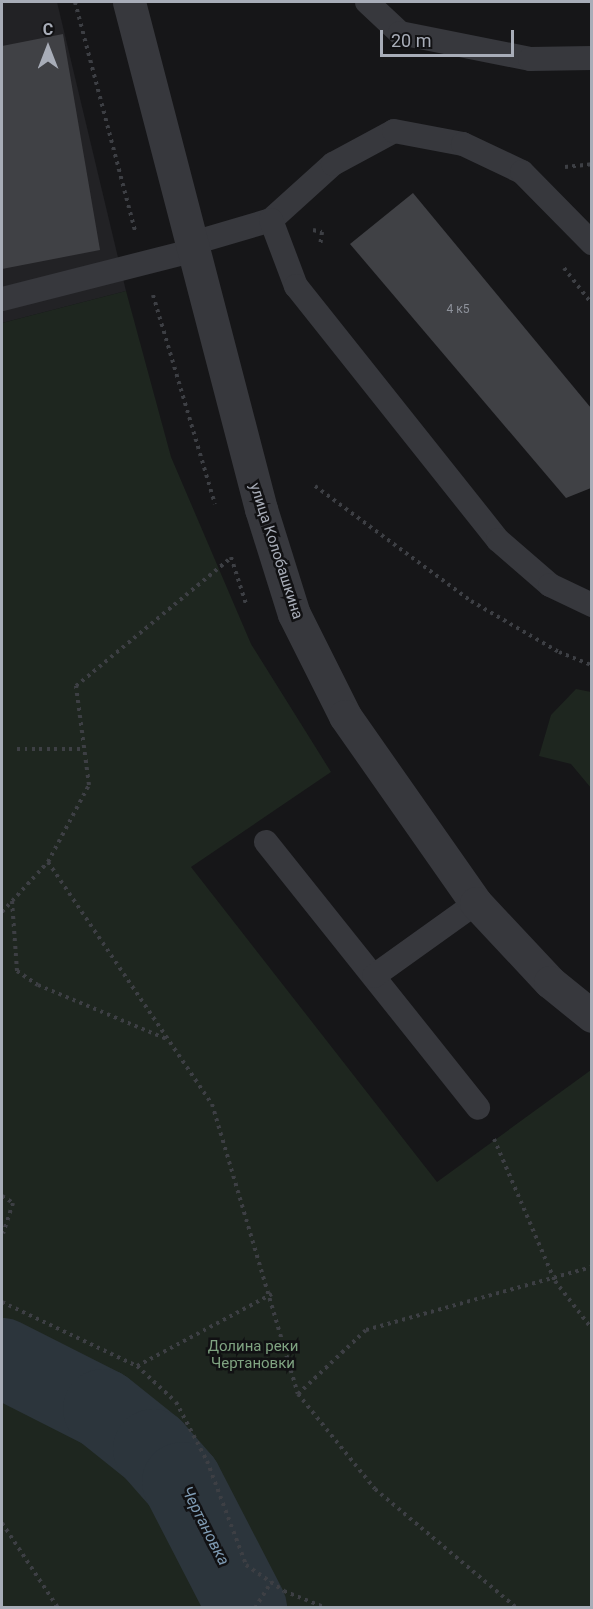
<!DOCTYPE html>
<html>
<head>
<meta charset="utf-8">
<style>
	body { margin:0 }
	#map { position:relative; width:593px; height:1609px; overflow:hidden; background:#161618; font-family:Roboto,sans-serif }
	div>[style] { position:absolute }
	.built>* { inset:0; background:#222225 }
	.green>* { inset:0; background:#1e261f }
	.river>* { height:80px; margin:-40px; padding:0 40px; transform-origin:40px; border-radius:40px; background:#2c353c }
	.building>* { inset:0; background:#404145 }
	.path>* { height:4px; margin-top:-2px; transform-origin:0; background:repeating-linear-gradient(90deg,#3d3f44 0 3px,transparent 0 7.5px) }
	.lane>* { height:24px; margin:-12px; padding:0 12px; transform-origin:12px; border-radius:12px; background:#37383d }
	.street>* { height:33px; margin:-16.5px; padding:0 16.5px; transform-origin:16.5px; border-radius:16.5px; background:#37383d }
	span { translate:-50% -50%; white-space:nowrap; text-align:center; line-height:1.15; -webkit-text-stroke:5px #111113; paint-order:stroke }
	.number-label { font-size:12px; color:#8e929b }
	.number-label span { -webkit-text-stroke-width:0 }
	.street-label { font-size:15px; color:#a8adb8 }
	.park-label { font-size:15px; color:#7fa381 }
	.water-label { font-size:16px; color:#7f9bb3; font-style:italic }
	.frame { position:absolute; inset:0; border:3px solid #a8adb8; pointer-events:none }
	.north { position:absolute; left:18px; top:18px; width:60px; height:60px; -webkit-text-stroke:4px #111113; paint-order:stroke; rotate:0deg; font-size:16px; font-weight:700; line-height:24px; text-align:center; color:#a8adb8 }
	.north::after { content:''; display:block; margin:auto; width:21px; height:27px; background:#a8adb8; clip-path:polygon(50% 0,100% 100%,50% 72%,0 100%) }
	.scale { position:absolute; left:380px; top:30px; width:134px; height:27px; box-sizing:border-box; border:3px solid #a8adb8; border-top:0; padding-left:8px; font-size:18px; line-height:21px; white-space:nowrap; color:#a8adb8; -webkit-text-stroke:4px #111113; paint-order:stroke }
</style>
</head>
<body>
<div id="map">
	<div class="built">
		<i style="clip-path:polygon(2px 2px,57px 2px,126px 291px,2px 323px)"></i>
	</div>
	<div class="green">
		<i style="clip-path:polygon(126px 291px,171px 457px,251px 644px,331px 772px,191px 867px,437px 1182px,591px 1070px,591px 1607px,2px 1607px,2px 323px)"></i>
		<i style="clip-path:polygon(576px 689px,591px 692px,591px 788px,571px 764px,539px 756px,551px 715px)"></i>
	</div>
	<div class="river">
		<i style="left:2px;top:1358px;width:113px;rotate:26.8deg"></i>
		<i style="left:103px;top:1409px;width:64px;rotate:38.7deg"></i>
		<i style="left:153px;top:1449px;width:44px;rotate:48.7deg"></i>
		<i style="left:182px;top:1482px;width:142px;rotate:62.7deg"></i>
	</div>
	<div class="building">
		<i style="clip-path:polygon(63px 34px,100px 250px,2px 269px,2px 46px)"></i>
		<i style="clip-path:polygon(413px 193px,591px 408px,591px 488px,566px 498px,350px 244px)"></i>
	</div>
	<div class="path">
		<i style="left:75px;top:2px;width:236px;rotate:75.3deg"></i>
		<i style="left:565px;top:167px;width:27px;rotate:-6deg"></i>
		<i style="left:313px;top:230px;width:9px;rotate:13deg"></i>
		<i style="left:322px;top:232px;width:14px;rotate:98deg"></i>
		<i style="left:564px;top:268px;width:46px;rotate:52.1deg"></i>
		<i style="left:153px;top:295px;width:218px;rotate:73.5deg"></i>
		<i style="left:315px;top:486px;width:194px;rotate:36.4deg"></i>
		<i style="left:471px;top:601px;width:102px;rotate:30.1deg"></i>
		<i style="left:559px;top:652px;width:35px;rotate:22deg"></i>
		<i style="left:231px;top:557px;width:49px;rotate:72.3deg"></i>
		<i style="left:17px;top:749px;width:67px"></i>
		<i style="left:48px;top:862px;width:292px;rotate:55.9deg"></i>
		<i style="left:212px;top:1104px;width:302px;rotate:73.5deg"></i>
		<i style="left:298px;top:1394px;width:122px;rotate:51deg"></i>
		<i style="left:375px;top:1489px;width:185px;rotate:40deg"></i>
		<i style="left:12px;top:901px;width:70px;rotate:85.9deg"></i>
		<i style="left:17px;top:971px;width:25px;rotate:34deg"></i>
		<i style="left:38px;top:985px;width:142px;rotate:22.8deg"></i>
		<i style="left:2px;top:912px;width:68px;rotate:-47.4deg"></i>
		<i style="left:48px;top:862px;width:87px;rotate:-62deg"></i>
		<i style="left:89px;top:785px;width:100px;rotate:-97.5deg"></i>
		<i style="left:76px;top:686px;width:201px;rotate:-39.6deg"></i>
		<i style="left:494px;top:1139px;width:155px;rotate:66.8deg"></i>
		<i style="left:555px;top:1281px;width:61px;rotate:52.4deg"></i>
		<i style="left:2px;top:1196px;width:13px;rotate:32deg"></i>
		<i style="left:13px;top:1203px;width:32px;rotate:108deg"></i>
		<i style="left:2px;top:1302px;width:149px;rotate:25.4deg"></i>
		<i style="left:137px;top:1366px;width:53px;rotate:42.7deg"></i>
		<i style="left:176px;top:1402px;width:67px;rotate:62.3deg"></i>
		<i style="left:207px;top:1461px;width:111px;rotate:69.4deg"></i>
		<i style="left:246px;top:1565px;width:46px;rotate:34.4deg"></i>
		<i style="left:284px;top:1591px;width:45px;rotate:22deg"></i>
		<i style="left:137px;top:1366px;width:153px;rotate:-28.1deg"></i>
		<i style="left:298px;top:1394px;width:93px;rotate:-43.3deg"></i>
		<i style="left:366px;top:1330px;width:235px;rotate:-15.6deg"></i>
		<i style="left:2px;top:1523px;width:102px;rotate:56.6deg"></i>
		<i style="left:255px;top:1608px;width:31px;rotate:-58deg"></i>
	</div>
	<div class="lane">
		<i style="left:367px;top:2px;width:45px;rotate:43.2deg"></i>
		<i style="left:400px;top:33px;width:133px;rotate:11.3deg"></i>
		<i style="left:530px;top:59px;width:62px;rotate:-0.9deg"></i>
		<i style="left:271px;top:220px;width:84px;rotate:-42.1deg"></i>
		<i style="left:333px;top:164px;width:69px;rotate:-28.4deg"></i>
		<i style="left:394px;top:131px;width:70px;rotate:10.7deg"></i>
		<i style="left:463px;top:144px;width:65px;rotate:25.4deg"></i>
		<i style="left:522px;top:172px;width:100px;rotate:45.4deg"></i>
		<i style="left:193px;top:243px;width:81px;rotate:-16.4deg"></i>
		<i style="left:271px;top:220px;width:71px;rotate:69.3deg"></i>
		<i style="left:296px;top:286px;width:325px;rotate:51.5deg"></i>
		<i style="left:498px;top:540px;width:69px;rotate:40.9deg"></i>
		<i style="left:550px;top:585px;width:47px;rotate:25.5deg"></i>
		<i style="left:2px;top:299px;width:199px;rotate:-14.2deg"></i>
		<i style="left:266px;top:842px;width:340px;rotate:51.4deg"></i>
		<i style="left:374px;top:976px;width:125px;rotate:-35.6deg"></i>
	</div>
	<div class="street">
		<i style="left:129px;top:2px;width:524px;rotate:75.41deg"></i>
		<i style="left:261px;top:509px;width:110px;rotate:72.6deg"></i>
		<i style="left:294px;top:614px;width:114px;rotate:63.4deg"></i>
		<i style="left:345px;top:716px;width:228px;rotate:55deg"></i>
		<i style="left:476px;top:903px;width:108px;rotate:46.9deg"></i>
		<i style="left:550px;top:982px;width:54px;rotate:39deg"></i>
	</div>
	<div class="number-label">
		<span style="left:458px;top:310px">4 к5</span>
	</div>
	<div class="street-label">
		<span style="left:276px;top:551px;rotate:72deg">улица Колобашкина</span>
	</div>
	<div class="park-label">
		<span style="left:253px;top:1355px">Долина реки<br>Чертановки</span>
	</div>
	<div class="water-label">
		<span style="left:205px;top:1526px;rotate:63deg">Чертановка</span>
	</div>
	<div class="frame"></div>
	<div class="north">С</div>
	<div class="scale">20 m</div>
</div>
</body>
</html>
